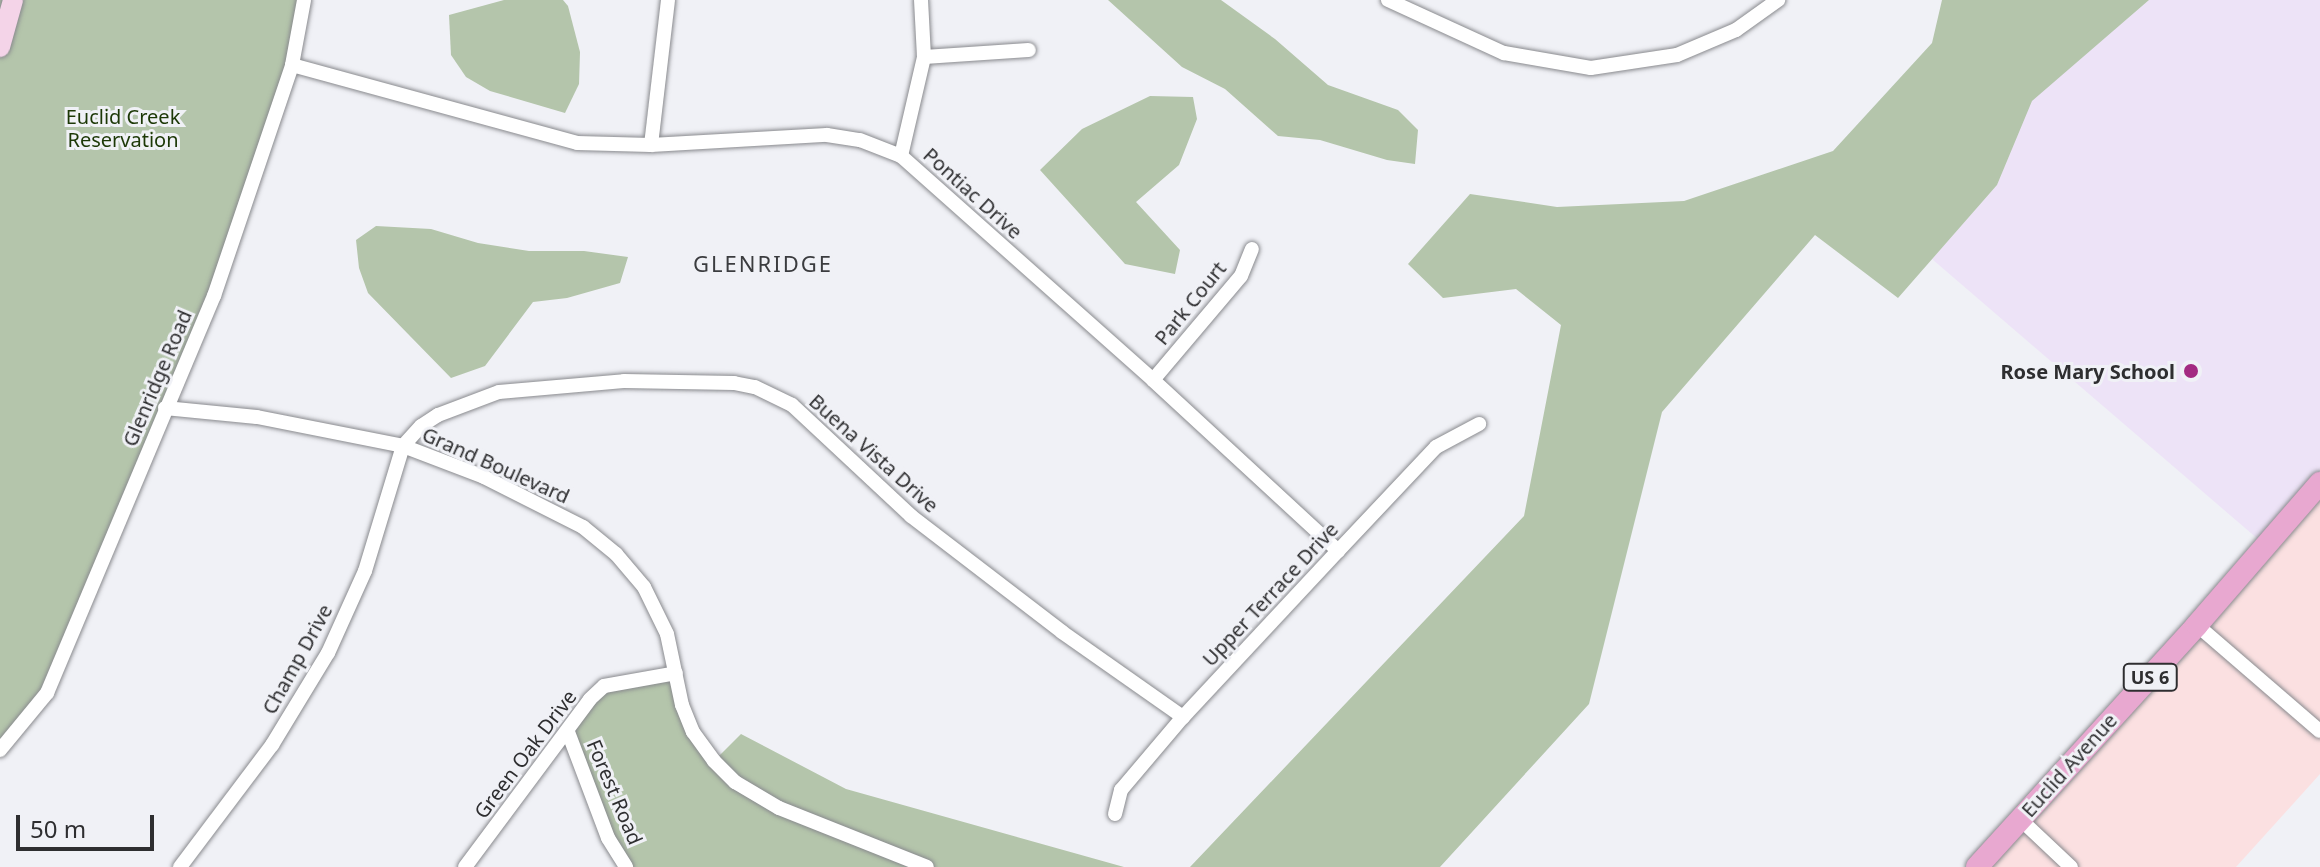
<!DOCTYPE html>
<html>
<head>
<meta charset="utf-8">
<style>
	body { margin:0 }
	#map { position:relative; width:2320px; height:867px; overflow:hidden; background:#f0f1f6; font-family:"Noto Sans",sans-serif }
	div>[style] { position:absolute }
	.commercial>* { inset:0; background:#fbe0e1 }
	.education>* { inset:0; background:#ede3f7 }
	.green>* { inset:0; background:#b4c5ab }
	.roads { filter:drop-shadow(0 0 2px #898a8e) drop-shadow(0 0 2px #898a8e) }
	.street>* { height:14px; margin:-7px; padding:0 7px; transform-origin:7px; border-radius:7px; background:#fff }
	.secondary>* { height:20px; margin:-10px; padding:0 10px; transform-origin:10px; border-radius:10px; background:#f4d4e8 }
	.primary>* { height:22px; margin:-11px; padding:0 11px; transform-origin:11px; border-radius:11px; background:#e8a8d0 }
	.dots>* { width:22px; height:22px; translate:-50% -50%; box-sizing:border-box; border:4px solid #f0f1f6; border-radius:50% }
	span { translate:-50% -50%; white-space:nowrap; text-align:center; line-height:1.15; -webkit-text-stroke:6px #f0f1f6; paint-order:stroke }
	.shield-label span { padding:2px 6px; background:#f0f1f6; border:2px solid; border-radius:6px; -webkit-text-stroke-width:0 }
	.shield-label { font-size:18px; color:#2e2e30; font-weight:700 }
	.park-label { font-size:20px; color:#1c3806 }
	.street-label { font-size:20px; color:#2e2e30 }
	.poi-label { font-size:20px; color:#2e2e30; font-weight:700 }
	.right { translate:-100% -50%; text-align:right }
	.neighbourhood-label { font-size:22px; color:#3b3c3f; letter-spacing:2px }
	.scale { position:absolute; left:16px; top:815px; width:138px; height:36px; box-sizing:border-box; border:4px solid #2e2e30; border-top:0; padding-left:10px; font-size:24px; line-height:28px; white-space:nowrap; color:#2e2e30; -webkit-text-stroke:6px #f0f1f6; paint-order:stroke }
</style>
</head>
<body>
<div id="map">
	<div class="commercial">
		<i style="clip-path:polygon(2320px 483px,2320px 774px,2236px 867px,1977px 867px)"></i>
	</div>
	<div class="education">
		<i style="clip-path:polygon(2149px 0,2320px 0,2320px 483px,2266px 546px,1932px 259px,1997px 185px,2031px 101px)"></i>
	</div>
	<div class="green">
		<i style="clip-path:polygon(0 0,304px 0,255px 182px,47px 693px,0 750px)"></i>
		<i style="clip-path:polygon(504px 0,563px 0,568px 6px,580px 52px,579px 84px,565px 113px,490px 91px,466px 77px,451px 55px,449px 15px)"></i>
		<i style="clip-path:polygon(1108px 0,1221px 0,1275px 39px,1328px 85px,1398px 110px,1418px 130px,1415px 164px,1387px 160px,1320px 140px,1278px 136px,1225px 89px,1182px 67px)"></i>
		<i style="clip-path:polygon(1942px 0,2149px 0,2032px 101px,1997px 185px,1898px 298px,1815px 235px,1662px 412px,1589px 704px,1440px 867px,1190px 867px,1524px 516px,1561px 325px,1516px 289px,1443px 298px,1408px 264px,1470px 194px,1557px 207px,1684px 201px,1833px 151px,1932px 43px)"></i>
		<i style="clip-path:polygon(1150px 96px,1193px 97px,1197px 119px,1179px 165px,1136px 202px,1180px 250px,1175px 274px,1125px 264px,1040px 170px,1082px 129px)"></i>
		<i style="clip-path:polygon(376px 226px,431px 229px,478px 243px,529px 251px,584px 251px,628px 257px,620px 283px,567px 298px,533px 302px,485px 366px,451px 378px,368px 293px,359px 268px,356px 240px)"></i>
		<i style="clip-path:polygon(676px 673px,682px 705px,714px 761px,741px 734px,846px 789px,1124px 867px,626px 867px,568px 732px,604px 686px)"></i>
	</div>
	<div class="roads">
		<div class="street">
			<i style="left:1388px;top:0;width:128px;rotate:24.6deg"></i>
			<i style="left:1504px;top:53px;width:88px;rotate:9.8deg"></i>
			<i style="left:1591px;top:68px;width:87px;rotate:-8.6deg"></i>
			<i style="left:1677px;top:55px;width:64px;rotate:-23deg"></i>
			<i style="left:1736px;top:30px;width:52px;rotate:-35.5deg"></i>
			<i style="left:924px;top:57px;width:105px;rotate:-3.8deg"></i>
			<i style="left:292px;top:65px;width:295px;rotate:15.3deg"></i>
			<i style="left:577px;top:143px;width:74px;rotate:1.5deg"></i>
			<i style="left:651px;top:145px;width:176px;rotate:-3.3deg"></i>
			<i style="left:827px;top:135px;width:33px;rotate:9deg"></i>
			<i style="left:860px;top:140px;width:44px;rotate:21.3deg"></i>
			<i style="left:901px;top:156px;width:337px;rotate:41.6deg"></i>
			<i style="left:1153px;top:380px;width:252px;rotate:42.7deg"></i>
			<i style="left:651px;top:145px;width:146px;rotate:-83.3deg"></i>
			<i style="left:901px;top:156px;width:102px;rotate:-76.9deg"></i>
			<i style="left:924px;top:57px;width:57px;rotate:-93deg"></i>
			<i style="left:1153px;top:380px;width:136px;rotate:-49.8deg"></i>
			<i style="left:1241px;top:276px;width:29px;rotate:-68deg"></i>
			<i style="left:165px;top:408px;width:92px;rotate:5.6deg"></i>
			<i style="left:257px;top:417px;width:149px;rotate:11.2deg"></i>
			<i style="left:403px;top:446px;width:87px;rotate:20.9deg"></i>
			<i style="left:484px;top:477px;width:111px;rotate:26.8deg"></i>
			<i style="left:583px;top:527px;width:43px;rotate:39.3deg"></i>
			<i style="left:616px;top:554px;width:43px;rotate:49.7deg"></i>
			<i style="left:644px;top:587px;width:52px;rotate:63.9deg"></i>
			<i style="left:667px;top:634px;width:73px;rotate:78.1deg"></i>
			<i style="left:682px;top:705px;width:29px;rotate:68deg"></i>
			<i style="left:693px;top:732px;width:36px;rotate:54deg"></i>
			<i style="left:714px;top:761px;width:30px;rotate:45deg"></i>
			<i style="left:735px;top:782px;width:51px;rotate:30.6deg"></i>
			<i style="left:779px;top:808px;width:159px;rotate:21.7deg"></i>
			<i style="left:2197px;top:625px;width:162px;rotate:40.8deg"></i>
			<i style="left:568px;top:732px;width:113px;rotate:69.3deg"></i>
			<i style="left:608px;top:838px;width:34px;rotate:58deg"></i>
			<i style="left:0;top:750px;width:74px;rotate:-50.5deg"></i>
			<i style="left:47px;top:693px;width:431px;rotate:-67.2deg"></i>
			<i style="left:214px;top:296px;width:244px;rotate:-71.3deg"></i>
			<i style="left:292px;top:65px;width:66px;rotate:-79.5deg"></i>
			<i style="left:1115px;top:814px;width:25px;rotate:-76deg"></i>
			<i style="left:1121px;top:790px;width:96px;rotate:-49.7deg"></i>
			<i style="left:1183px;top:717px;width:227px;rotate:-47deg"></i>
			<i style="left:1338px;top:551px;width:143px;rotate:-46.7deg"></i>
			<i style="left:1436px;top:447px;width:49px;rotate:-28.1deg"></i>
			<i style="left:2020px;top:819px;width:70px;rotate:43.3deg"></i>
			<i style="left:180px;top:867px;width:153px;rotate:-53deg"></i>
			<i style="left:272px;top:745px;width:108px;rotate:-58.7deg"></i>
			<i style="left:328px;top:653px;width:90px;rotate:-65.7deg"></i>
			<i style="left:365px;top:571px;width:131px;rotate:-73.1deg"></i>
			<i style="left:403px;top:446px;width:27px;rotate:-48deg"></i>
			<i style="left:421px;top:426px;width:20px;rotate:-33deg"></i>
			<i style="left:438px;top:415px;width:65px;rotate:-20.7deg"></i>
			<i style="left:499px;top:392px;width:125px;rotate:-5deg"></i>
			<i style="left:624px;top:381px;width:110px;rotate:1deg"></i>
			<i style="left:734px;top:383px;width:21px;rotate:11deg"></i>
			<i style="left:755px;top:387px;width:41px;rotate:25.9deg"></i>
			<i style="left:792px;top:405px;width:163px;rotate:43deg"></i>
			<i style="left:911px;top:516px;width:190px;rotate:37.5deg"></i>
			<i style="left:1062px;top:632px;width:148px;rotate:35.1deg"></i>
			<i style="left:465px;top:867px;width:209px;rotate:-53.3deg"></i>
			<i style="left:590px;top:699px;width:19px;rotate:-43deg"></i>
			<i style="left:604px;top:686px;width:73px;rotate:-10.2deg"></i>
		</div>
		<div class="secondary">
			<i style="left:0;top:47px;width:49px;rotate:-74.5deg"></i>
		</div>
		<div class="primary">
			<i style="left:1977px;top:867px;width:327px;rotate:-47.7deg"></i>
			<i style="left:2197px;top:625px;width:188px;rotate:-49.1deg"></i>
		</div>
	</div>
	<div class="dots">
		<i style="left:2191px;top:371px;background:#a32b81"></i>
	</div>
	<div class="shield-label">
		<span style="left:2150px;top:677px">US 6</span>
	</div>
	<div class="park-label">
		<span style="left:123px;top:128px">Euclid Creek<br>Reservation</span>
	</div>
	<div class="street-label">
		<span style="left:973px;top:193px;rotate:42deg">Pontiac Drive</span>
		<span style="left:1190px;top:303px;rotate:-51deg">Park Court</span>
		<span style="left:157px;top:378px;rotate:-67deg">Glenridge Road</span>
		<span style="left:874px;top:453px;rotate:42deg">Buena Vista Drive</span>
		<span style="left:496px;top:465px;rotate:24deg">Grand Boulevard</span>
		<span style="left:1270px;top:594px;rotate:-47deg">Upper Terrace Drive</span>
		<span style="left:297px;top:659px;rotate:-61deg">Champ Drive</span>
		<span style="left:525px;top:754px;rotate:-53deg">Green Oak Drive</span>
		<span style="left:2069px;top:765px;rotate:-48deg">Euclid Avenue</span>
		<span style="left:615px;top:792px;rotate:67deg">Forest Road</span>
	</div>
	<div class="poi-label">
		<span class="right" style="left:2175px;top:371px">Rose Mary School</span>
	</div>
	<div class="neighbourhood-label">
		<span style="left:763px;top:264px">GLENRIDGE</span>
	</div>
	<div class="scale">50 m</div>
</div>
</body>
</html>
